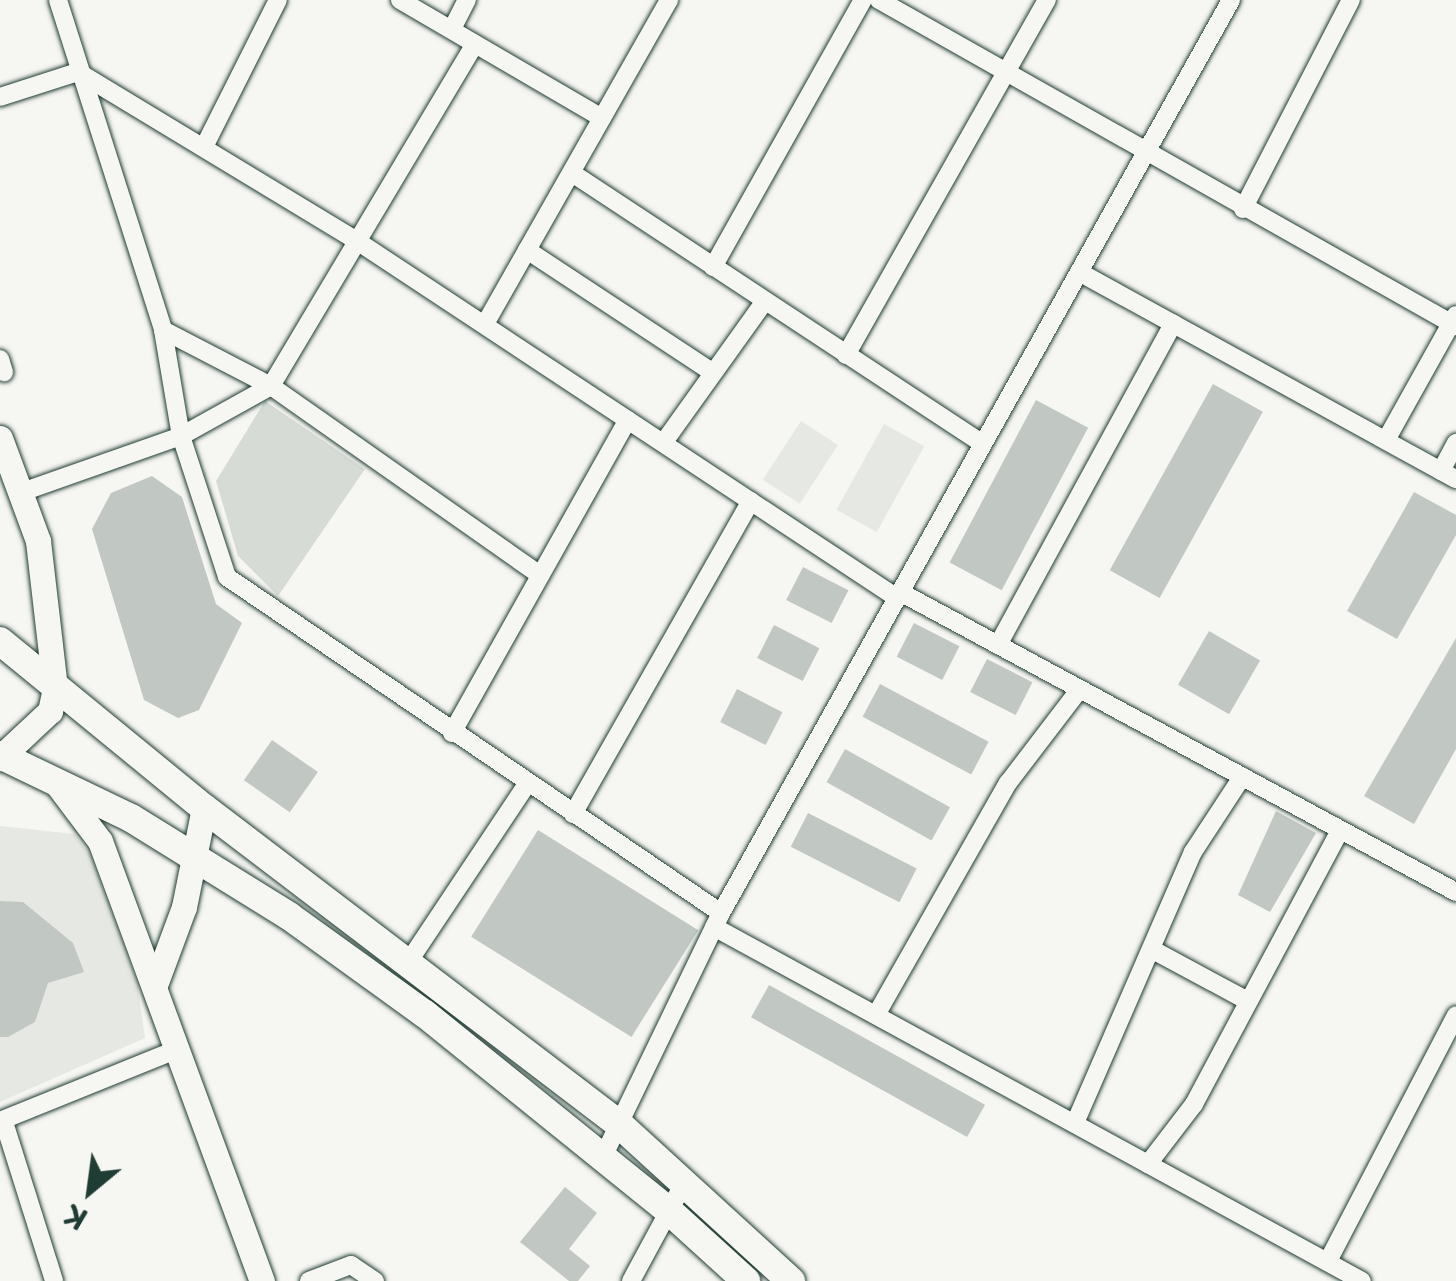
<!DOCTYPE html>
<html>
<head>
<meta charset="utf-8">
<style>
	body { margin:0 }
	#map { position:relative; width:1456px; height:1281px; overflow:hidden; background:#f6f6f2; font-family:"Playpen Sans",sans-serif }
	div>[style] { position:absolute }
	.built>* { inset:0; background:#e6e8e4; transform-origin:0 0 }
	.green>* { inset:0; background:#d6dbd6 }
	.building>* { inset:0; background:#c1c8c3; transform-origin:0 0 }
	.roads { filter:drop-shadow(0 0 2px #1f3d34) drop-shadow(0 0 2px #1f3d34) }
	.minor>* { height:18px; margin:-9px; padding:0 9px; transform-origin:9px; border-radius:9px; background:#f6f6f2 }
	.secondary>* { height:25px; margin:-12.5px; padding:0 12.5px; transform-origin:12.5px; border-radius:12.5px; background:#f6f6f2 }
	.primary>* { height:28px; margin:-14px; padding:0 14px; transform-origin:14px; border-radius:14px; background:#f6f6f2 }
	span { translate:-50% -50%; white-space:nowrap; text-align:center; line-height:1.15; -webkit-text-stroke:9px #f6f6f2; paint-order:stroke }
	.north { position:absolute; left:40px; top:1141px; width:100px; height:100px; -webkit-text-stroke:8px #f6f6f2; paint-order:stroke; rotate:209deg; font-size:28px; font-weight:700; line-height:40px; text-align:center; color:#1f3d34 }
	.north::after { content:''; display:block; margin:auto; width:35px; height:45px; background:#1f3d34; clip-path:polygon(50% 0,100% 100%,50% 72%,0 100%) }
</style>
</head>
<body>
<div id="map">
	<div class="built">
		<i style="left:801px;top:421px;width:44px;height:70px;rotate:33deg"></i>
		<i style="left:884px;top:424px;width:46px;height:98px;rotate:29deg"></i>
		<i style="clip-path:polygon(0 826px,74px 834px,91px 856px,137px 982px,145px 1038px,0 1102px)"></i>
	</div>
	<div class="green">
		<i style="clip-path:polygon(265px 401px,365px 469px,278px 596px,238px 556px,216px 481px)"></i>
	</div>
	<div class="building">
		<i style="left:1213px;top:384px;width:57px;height:213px;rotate:29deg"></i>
		<i style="left:1036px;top:400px;width:59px;height:184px;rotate:28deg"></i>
		<i style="clip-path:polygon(152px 476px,182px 497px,216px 604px,242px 623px,199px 710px,178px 718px,144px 700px,92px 529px,111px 493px)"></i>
		<i style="clip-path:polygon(1414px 492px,1456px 515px,1456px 535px,1397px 639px,1347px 611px)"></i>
		<i style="left:803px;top:567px;width:51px;height:37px;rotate:27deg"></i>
		<i style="left:914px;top:623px;width:51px;height:38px;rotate:27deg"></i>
		<i style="left:774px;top:625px;width:51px;height:37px;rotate:27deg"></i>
		<i style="left:1209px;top:631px;width:59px;height:62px;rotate:30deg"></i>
		<i style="clip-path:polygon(1456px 638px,1456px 749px,1414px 824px,1364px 796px)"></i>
		<i style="left:987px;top:659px;width:51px;height:37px;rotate:27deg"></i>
		<i style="left:880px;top:684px;width:123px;height:37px;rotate:28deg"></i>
		<i style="left:737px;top:689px;width:51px;height:37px;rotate:27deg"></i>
		<i style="left:272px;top:740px;width:56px;height:49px;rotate:35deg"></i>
		<i style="left:845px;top:749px;width:120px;height:38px;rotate:29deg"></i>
		<i style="clip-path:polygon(1276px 811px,1316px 833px,1270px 912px,1238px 895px)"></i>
		<i style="left:808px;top:813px;width:122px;height:38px;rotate:27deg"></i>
		<i style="left:538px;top:830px;width:189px;height:126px;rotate:32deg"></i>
		<i style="clip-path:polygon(0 901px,23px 902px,73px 943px,84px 972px,48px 983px,35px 1022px,8px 1037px,0 1037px)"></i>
		<i style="left:769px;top:985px;width:247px;height:37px;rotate:29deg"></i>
		<i style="clip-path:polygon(565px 1187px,597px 1213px,569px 1249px,590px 1266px,578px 1281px,569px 1281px,520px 1242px)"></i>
	</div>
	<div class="roads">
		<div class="minor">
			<i style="left:58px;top:0;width:346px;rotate:72.3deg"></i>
			<i style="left:163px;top:330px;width:108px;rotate:80.4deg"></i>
			<i style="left:181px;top:436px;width:148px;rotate:71.9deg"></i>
			<i style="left:227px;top:577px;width:597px;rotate:34.22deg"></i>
			<i style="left:400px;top:0;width:234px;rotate:30.3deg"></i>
			<i style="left:879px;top:0;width:663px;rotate:29.47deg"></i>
			<i style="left:452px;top:29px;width:33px;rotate:-63deg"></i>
			<i style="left:0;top:97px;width:82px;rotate:-17.8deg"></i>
			<i style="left:78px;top:72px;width:326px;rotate:31.2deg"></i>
			<i style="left:357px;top:241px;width:647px;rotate:33.47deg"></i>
			<i style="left:205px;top:145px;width:162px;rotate:-63.3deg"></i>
			<i style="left:572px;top:173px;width:492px;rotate:33.4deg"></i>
			<i style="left:1243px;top:209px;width:235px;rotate:-62.7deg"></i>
			<i style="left:527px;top:250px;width:222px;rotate:33.4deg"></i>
			<i style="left:713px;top:267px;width:306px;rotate:-60.7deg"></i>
			<i style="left:1079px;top:272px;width:430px;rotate:28.8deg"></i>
			<i style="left:485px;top:324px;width:373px;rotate:-60.4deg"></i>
			<i style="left:163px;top:330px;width:122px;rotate:27.4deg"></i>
			<i style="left:271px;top:386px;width:329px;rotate:35.1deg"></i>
			<i style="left:846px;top:355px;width:408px;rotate:-60.5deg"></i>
			<i style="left:0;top:359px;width:14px;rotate:73deg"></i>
			<i style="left:1386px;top:440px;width:143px;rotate:-60.8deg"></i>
			<i style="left:664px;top:442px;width:173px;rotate:-54.4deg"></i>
			<i style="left:1441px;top:471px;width:32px;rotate:-62deg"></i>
			<i style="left:22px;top:492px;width:169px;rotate:-19.4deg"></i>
			<i style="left:181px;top:436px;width:103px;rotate:-29.1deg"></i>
			<i style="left:271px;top:386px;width:398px;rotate:-59.2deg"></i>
			<i style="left:900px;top:592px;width:632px;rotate:28.35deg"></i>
			<i style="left:998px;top:645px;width:366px;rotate:-61.4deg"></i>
			<i style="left:452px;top:733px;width:359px;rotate:-60.7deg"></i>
			<i style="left:573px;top:814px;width:360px;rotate:-60.4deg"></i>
			<i style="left:714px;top:927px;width:738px;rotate:28.65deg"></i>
			<i style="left:1153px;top:950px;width:106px;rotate:28.3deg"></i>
			<i style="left:409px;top:961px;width:213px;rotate:-56.3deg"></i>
			<i style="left:876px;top:1015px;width:267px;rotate:-60.4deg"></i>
			<i style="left:1008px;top:783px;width:117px;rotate:-52.6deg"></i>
			<i style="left:0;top:1121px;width:192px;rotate:-22deg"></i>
			<i style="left:4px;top:1122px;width:167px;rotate:72.5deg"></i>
			<i style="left:1075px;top:1123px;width:296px;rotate:-66.5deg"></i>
			<i style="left:1193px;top:852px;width:90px;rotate:-56.8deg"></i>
			<i style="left:603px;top:1157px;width:271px;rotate:-64.2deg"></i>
			<i style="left:721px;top:913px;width:1046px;rotate:-60.81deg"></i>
			<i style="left:1148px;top:1164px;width:76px;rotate:-52.5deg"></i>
			<i style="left:1194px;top:1104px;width:310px;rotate:-61.9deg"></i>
			<i style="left:1328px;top:1261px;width:277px;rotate:-62.5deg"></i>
			<i style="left:309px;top:1281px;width:45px;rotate:-20.9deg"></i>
			<i style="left:351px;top:1265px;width:29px;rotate:34deg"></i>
			<i style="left:631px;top:1281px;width:111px;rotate:-61.6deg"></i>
		</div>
		<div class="secondary">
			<i style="left:0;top:438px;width:110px;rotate:69.7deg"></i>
			<i style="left:38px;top:541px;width:148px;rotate:83.4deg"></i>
			<i style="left:55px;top:688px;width:24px;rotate:102deg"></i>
			<i style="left:50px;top:711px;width:69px;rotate:136.8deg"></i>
			<i style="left:57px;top:784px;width:71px;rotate:53deg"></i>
			<i style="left:100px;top:841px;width:469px;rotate:69.8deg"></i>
			<i style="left:155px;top:985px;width:83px;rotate:-69.6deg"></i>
			<i style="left:184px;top:907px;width:101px;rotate:-78.6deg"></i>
		</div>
		<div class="primary">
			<i style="left:0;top:641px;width:264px;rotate:39.3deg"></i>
			<i style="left:204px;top:808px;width:522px;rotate:37.29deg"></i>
			<i style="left:619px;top:1124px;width:233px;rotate:42.4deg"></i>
			<i style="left:0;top:755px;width:145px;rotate:25.7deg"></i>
			<i style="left:131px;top:818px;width:186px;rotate:31.8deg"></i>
			<i style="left:289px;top:916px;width:168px;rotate:35.8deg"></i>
			<i style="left:425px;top:1014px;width:311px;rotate:38.9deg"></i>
			<i style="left:667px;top:1209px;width:107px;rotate:42.3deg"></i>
		</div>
	</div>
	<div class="north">K</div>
</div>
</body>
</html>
